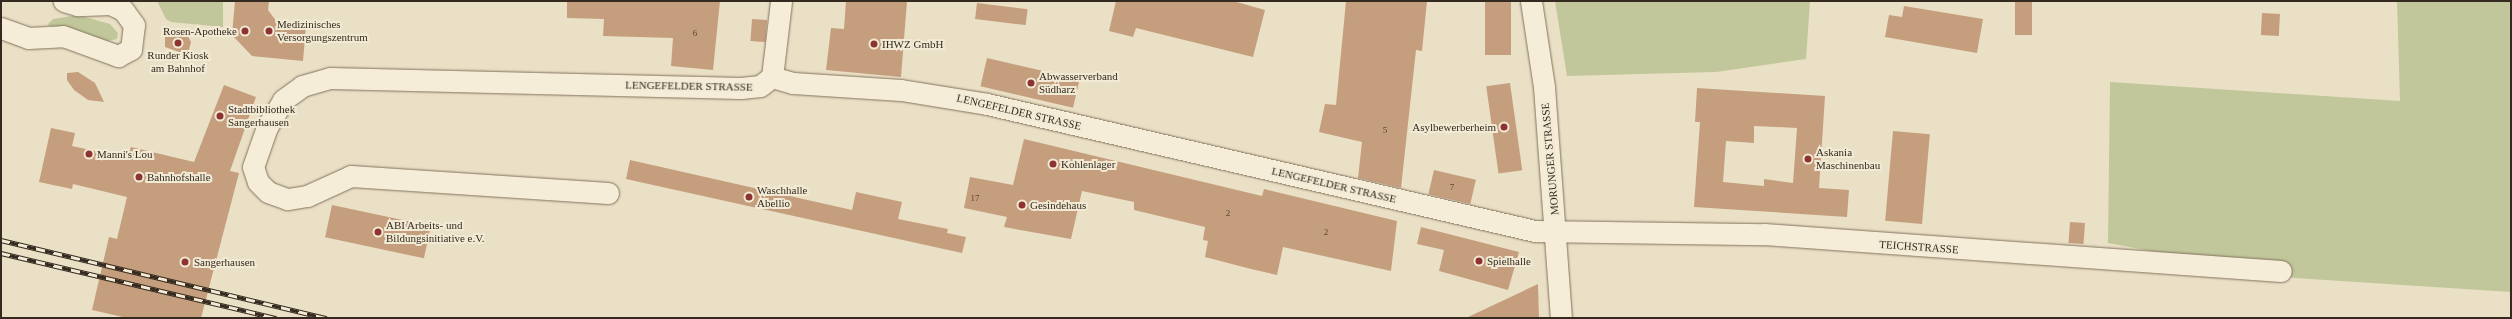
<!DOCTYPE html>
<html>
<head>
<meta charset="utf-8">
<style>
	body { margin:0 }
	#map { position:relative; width:2512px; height:319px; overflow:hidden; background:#eae0c5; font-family:"Times New Roman",serif }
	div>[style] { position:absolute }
	.green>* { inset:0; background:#c1c79a }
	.building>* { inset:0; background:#c59e7e; transform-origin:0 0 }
	.roads { filter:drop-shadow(0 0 1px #83725d) drop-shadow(0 0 1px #83725d) }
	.street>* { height:21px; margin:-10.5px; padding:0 10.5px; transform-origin:10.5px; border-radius:10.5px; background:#f6edd8 }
	.rail>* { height:4.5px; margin-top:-2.25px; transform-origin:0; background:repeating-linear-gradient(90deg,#f2ead4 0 9px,#352a1f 0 18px); box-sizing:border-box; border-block:1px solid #352a1f }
	.dots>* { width:11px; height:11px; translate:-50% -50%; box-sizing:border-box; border:2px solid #f2ead4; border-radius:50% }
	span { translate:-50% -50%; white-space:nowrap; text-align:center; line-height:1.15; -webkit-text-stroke:4px #f2ead4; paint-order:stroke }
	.number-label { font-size:9px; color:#594737 }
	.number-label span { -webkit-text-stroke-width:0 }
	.poi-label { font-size:11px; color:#352a1f }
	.left { translate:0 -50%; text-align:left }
	.right { translate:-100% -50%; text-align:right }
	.street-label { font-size:11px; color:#352a1f }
	.frame { position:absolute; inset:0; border:2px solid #352a1f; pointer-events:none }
</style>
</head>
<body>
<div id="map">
	<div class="green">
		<i style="clip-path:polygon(157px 1px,223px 1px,223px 27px,171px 22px,166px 19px)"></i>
		<i style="clip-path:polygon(1555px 1px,1810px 1px,1806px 59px,1716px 72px,1567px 76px)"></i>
		<i style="clip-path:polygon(2397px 1px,2511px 1px,2511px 292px,2295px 278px,2108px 243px,2110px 82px,2400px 101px)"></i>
		<i style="clip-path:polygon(78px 15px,110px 24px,118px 33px,117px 39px,107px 41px,47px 25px,53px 19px)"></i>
	</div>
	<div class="building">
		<i style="clip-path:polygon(235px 1px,269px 1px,268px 10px,277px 22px,306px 26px,303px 61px,252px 56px,232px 35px)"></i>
		<i style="clip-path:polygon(567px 1px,720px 1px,713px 70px,671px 66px,673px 38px,603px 36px,604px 19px,567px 18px)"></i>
		<i style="clip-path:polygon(846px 1px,907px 1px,901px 77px,826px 70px,831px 28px,844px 29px)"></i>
		<i style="clip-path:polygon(1116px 1px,1233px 1px,1265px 10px,1253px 57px,1136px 28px,1133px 37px,1109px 31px)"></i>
		<i style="clip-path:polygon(1346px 1px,1427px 1px,1422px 51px,1416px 50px,1401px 188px,1358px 178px,1362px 142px,1319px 132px,1325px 104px,1336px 105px)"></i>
		<i style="left:1485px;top:1px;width:26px;height:54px"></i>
		<i style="left:2015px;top:1px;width:17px;height:34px"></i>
		<i style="left:977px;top:3px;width:51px;height:16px;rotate:7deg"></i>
		<i style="clip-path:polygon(1904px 6px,1983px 19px,1977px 53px,1885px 37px,1889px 15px,1902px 17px)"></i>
		<i style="left:2262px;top:13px;width:18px;height:22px;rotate:3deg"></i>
		<i style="left:752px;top:19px;width:15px;height:22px;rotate:4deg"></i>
		<i style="clip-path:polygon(172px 32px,188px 36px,191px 42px,189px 50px,182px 53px,165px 47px,165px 37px)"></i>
		<i style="left:987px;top:58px;width:95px;height:29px;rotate:13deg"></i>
		<i style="clip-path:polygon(78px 72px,95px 83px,104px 102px,88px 100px,74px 90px,67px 80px,67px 73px)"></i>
		<i style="left:1510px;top:83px;width:88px;height:24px;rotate:82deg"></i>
		<i style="clip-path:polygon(224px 85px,256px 97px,230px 171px,239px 173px,201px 318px,127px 318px,92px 310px,109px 237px,117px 239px,127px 197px,73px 184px,72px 189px,39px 182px,51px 128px,75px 133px,72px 146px,127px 158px,131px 147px,194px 162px)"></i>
		<i style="clip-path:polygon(evenodd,1697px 88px,1825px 96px,1819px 188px,1849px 190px,1847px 217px,1694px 207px,1700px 122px,1695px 122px,1697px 88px,1754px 126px,1797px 128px,1793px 183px,1764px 179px,1764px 186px,1723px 182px,1726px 141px,1754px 143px,1754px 126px)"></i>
		<i style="left:1893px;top:131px;width:37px;height:90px;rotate:5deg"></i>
		<i style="clip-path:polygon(1024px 139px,1262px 196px,1264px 189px,1397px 221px,1391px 271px,1283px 247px,1277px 275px,1251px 269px,1205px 257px,1208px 241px,1203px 240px,1205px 227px,1134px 210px,1134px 202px,1082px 191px,1071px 239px,1004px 227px,1007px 217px,964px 208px,970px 177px,1013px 185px)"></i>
		<i style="clip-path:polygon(630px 160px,852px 210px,856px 192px,902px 202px,898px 219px,948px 229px,947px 233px,966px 237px,962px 253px,626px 179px)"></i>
		<i style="left:1434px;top:170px;width:43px;height:25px;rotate:13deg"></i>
		<i style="left:332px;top:205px;width:101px;height:33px;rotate:12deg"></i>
		<i style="left:2070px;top:222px;width:15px;height:21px;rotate:4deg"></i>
		<i style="clip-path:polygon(1421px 227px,1519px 252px,1508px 290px,1439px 271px,1444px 250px,1417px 244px)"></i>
		<i style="clip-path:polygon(1538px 284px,1539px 318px,1466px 318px)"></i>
	</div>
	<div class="roads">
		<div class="street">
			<i style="left:1531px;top:1px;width:87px;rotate:81.4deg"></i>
			<i style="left:1544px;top:87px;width:232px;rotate:85.8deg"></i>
			<i style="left:1px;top:28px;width:29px;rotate:20deg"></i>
			<i style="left:28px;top:38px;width:35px;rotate:-3deg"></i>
			<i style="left:63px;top:36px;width:59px;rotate:20deg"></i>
			<i style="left:118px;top:56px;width:15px;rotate:-28deg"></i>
			<i style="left:131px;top:49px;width:24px;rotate:-83deg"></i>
			<i style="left:134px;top:25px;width:19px;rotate:-126deg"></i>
			<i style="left:123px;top:10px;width:14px;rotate:-155deg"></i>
			<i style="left:110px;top:4px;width:33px;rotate:178deg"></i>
			<i style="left:77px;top:5px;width:14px;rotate:-163deg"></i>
			<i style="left:772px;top:77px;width:22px;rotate:16deg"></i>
			<i style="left:793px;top:83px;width:108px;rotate:3.7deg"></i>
			<i style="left:901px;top:90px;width:87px;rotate:9.2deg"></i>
			<i style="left:987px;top:104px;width:563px;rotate:13.05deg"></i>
			<i style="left:1535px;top:231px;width:229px;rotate:0.8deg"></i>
			<i style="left:1764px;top:234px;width:518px;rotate:4.09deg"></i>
			<i style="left:772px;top:77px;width:77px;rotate:-83.2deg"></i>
			<i style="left:608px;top:193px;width:258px;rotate:-176.2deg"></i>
			<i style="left:351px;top:176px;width:48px;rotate:155.6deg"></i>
			<i style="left:307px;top:196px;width:20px;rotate:171deg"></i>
			<i style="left:287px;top:199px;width:20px;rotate:-160deg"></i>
			<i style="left:268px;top:192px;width:14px;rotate:-135deg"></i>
			<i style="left:258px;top:182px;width:16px;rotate:-108deg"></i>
			<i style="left:253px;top:167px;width:42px;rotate:-70.7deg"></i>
			<i style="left:267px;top:127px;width:31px;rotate:-59deg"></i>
			<i style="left:283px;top:100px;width:24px;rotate:-36deg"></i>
			<i style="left:302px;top:86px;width:29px;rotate:-16deg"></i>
			<i style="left:330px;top:78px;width:411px;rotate:1.4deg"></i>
			<i style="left:741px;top:88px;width:19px;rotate:-6deg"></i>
			<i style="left:760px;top:86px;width:15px;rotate:-37deg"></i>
		</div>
	</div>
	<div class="rail">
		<i style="left:1px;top:240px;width:335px;rotate:13.5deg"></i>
		<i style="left:1px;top:253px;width:283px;rotate:13.3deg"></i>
	</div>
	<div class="dots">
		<i style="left:245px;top:31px;background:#8d3432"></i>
		<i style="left:269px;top:31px;background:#8d3432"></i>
		<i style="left:178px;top:43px;background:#8d3432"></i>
		<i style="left:874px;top:44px;background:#8d3432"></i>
		<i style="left:1031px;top:83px;background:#8d3432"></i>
		<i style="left:220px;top:116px;background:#8d3432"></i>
		<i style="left:1504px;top:127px;background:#8d3432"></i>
		<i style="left:89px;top:154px;background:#8d3432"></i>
		<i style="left:1808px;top:159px;background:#8d3432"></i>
		<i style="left:1053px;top:164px;background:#8d3432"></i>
		<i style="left:139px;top:177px;background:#8d3432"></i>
		<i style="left:749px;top:197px;background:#8d3432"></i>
		<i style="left:1022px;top:205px;background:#8d3432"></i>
		<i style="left:378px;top:232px;background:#8d3432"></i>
		<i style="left:1479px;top:261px;background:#8d3432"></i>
		<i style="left:185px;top:262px;background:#8d3432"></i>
	</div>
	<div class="number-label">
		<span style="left:695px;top:33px">6</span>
		<span style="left:1385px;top:130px">5</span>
		<span style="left:1452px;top:187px">7</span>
		<span style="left:975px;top:198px">17</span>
		<span style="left:1228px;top:213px">2</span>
		<span style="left:1326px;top:232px">2</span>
	</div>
	<div class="poi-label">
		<span class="left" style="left:277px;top:31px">Medizinisches<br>Versorgungszentrum</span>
		<span class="right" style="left:237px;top:31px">Rosen-Apotheke</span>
		<span class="left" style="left:882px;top:44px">IHWZ GmbH</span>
		<span style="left:178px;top:62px">Runder Kiosk<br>am Bahnhof</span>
		<span class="left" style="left:1039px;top:83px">Abwasserverband<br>Südharz</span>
		<span class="left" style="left:228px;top:116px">Stadtbibliothek<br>Sangerhausen</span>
		<span class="right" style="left:1496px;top:127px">Asylbewerberheim</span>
		<span class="left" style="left:1816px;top:159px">Askania<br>Maschinenbau</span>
		<span class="left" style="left:97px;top:154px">Manni's Lou</span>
		<span class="left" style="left:1061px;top:164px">Kohlenlager</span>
		<span class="left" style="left:147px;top:177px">Bahnhofshalle</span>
		<span class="left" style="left:757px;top:197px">Waschhalle<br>Abellio</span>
		<span class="left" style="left:1030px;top:205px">Gesindehaus</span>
		<span class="left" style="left:386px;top:232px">ABI Arbeits- und<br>Bildungsinitiative e.V.</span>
		<span class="left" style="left:1487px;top:261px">Spielhalle</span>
		<span class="left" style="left:194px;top:262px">Sangerhausen</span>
	</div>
	<div class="street-label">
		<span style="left:689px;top:86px;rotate:1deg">LENGEFELDER STRASSE</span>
		<span style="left:1019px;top:112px;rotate:13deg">LENGEFELDER STRASSE</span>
		<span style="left:1550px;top:159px;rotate:-95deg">MORUNGER STRASSE</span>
		<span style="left:1334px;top:185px;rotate:13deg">LENGEFELDER STRASSE</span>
		<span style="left:1919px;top:247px;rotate:4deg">TEICHSTRASSE</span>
	</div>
	<div class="frame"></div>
</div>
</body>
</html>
